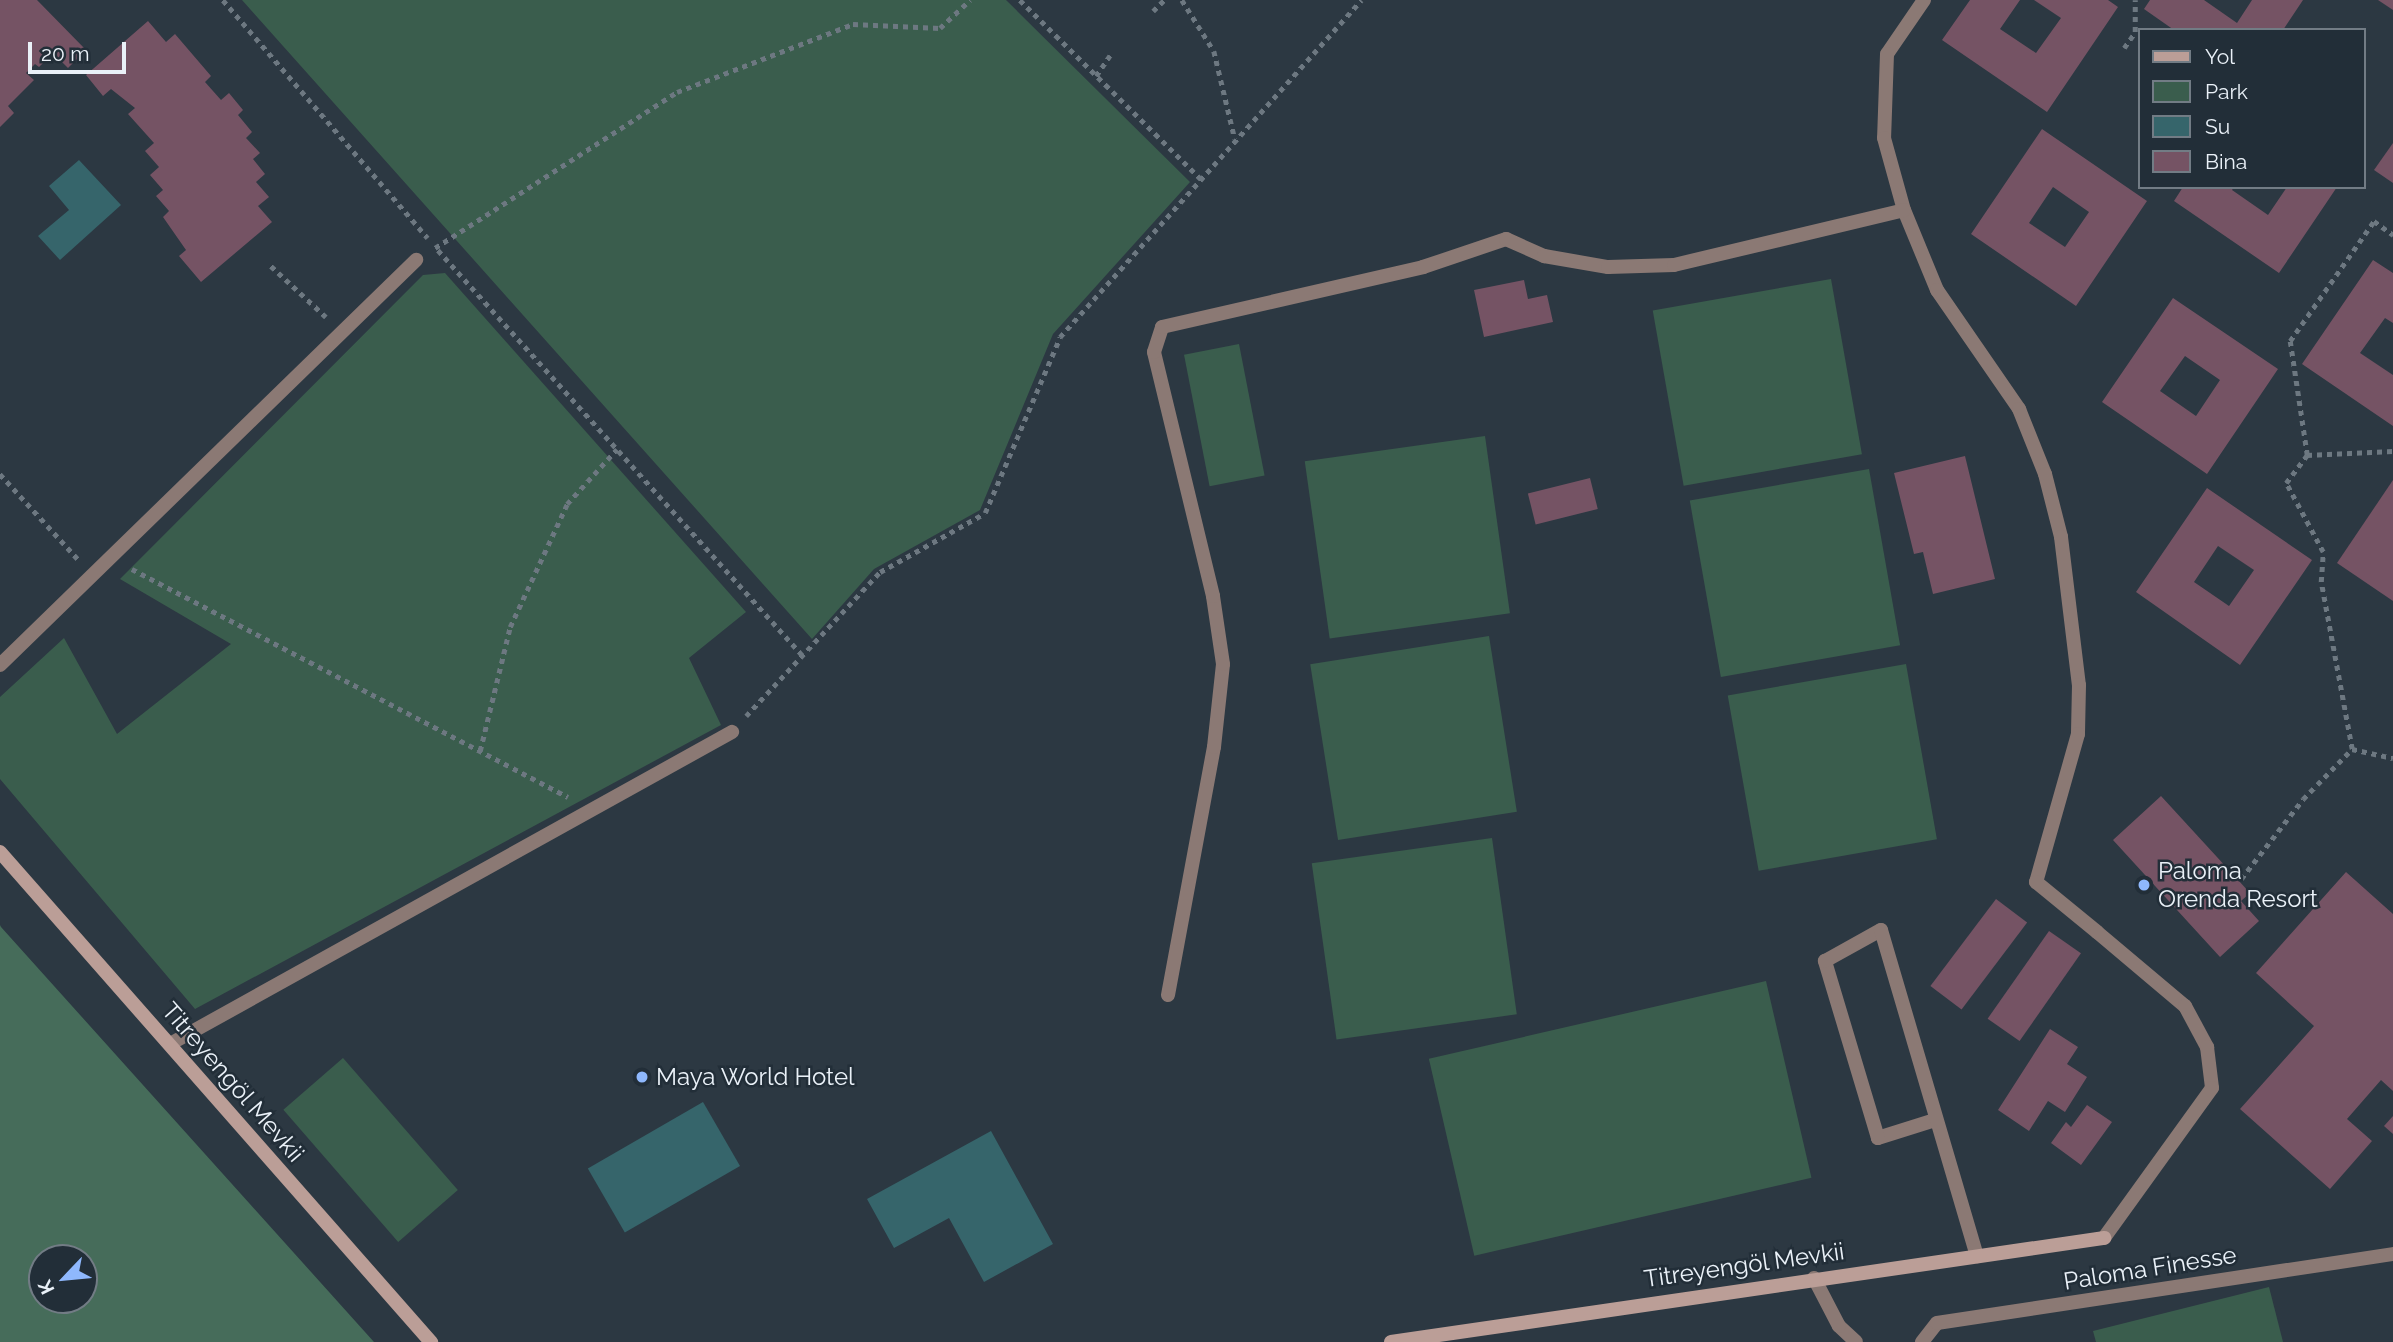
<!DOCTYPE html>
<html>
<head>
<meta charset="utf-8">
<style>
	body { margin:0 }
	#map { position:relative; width:2393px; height:1342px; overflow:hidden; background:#2c3842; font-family:Raleway,sans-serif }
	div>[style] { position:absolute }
	.green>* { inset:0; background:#3a5d4d; transform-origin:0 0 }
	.forest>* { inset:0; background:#466c5a }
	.water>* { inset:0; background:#36656b; transform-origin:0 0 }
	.building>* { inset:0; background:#755364; transform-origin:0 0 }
	.path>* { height:4.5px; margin-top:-2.25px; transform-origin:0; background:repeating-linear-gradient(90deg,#6d7881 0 5px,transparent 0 10px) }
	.lane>* { height:14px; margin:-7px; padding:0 7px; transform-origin:7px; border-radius:7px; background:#8b7974 }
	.street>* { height:14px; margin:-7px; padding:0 7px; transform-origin:7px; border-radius:7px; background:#8b7974 }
	.secondary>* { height:14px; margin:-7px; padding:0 7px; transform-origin:7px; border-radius:7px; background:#bb9e97 }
	.dots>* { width:19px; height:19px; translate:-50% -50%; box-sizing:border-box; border:4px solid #222e38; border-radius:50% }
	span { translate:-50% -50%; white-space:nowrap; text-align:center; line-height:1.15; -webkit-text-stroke:5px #222e38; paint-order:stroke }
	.poi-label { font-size:24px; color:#eaf1f8 }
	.left { translate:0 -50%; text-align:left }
	.street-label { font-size:24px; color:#eaf1f8 }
	.legend { position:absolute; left:2138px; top:28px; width:228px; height:161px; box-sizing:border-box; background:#222e38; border:2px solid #727c85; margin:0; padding:9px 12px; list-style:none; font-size:21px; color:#eaf1f8 }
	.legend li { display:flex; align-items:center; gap:14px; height:35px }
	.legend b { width:35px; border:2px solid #727c85 }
	.north { position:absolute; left:28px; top:1244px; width:70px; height:70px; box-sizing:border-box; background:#222e38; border:2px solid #727c85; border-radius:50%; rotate:244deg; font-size:19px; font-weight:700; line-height:28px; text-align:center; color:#eaf1f8 }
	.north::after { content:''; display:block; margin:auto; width:24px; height:32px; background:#8fb8fd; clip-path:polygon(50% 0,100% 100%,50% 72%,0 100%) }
	.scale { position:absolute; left:28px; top:42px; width:98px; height:32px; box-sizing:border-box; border:4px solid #eaf1f8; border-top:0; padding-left:9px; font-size:21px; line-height:24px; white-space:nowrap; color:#eaf1f8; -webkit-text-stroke:5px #222e38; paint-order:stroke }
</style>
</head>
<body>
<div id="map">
	<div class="green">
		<i style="clip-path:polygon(242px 0,1006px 0,1190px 182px,1053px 334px,980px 510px,874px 569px,812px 639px)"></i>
		<i style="clip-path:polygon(445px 273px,746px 612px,689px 658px,721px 725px,195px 1009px,0 779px,0 697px,64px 638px,117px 734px,231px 644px,120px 579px,423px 275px)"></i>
		<i style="left:1831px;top:279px;width:178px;height:181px;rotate:80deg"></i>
		<i style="left:1239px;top:344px;width:134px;height:56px;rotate:79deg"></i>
		<i style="left:1485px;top:436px;width:179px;height:182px;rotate:82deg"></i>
		<i style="left:1869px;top:469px;width:179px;height:182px;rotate:80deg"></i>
		<i style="left:1489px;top:636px;width:178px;height:181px;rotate:81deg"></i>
		<i style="left:1906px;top:664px;width:178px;height:181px;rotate:80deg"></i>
		<i style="left:1492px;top:838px;width:178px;height:182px;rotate:82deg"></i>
		<i style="left:1766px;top:981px;width:202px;height:346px;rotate:77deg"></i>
		<i style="left:343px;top:1058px;width:175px;height:79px;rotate:49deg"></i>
		<i style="clip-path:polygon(2269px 1287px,2283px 1342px,2096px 1342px,2093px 1331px)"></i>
	</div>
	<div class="forest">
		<i style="clip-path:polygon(evenodd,0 925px,1px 927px,374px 1342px,0 1342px,0 925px,42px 1258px,84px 1258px,84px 1300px,42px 1300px,42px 1258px)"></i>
	</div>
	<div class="water">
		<i style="clip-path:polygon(79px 160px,121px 205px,60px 260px,38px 236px,69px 210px,49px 186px)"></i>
		<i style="left:703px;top:1102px;width:74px;height:133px;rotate:60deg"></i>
		<i style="clip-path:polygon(991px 1131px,1053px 1244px,984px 1282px,949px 1218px,894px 1248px,867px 1199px)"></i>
	</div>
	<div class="building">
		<i style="clip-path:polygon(0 0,37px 0,86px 50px,68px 68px,53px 53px,39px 67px,35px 64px,26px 73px,34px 80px,8px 106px,14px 113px,0 127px)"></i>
		<i style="clip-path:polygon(1970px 0,2020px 0,2000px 29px,2036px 53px,2061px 18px,2034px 0,2108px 0,2118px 7px,2047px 112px,1942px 40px)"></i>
		<i style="clip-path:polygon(2150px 0,2204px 0,2237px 23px,2252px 0,2303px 0,2283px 30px,2174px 30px,2144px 9px)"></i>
		<i style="clip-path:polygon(2378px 0,2393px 0,2393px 10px)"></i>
		<i style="clip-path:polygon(148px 21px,166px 42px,175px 34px,211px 76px,205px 82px,221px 100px,229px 93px,243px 110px,238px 115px,252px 132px,246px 138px,260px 153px,253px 159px,265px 174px,256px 182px,269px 197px,258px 206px,272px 222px,201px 282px,179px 256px,186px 250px,163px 217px,169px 211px,156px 196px,163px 190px,150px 175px,159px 167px,145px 151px,154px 143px,128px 114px,135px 108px,111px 89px,103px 96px,86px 75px)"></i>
		<i style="clip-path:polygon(evenodd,2042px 129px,2147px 201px,2076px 306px,1971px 234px,2042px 129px,2053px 187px,2089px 212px,2065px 247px,2029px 223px,2053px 187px)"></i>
		<i style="clip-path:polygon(2393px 143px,2393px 183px,2374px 170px)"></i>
		<i style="clip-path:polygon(2183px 187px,2234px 187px,2232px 190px,2268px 215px,2287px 187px,2337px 187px,2279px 273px,2174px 201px)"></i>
		<i style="clip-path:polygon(2373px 260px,2393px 273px,2393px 323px,2385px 318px,2360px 353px,2393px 375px,2393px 426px,2302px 364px)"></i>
		<i style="clip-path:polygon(1524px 280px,1528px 299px,1547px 295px,1553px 322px,1484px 337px,1474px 290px)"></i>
		<i style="clip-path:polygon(evenodd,2173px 298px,2278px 369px,2207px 474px,2102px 402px,2173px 298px,2185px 356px,2220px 380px,2196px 416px,2160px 391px,2185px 356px)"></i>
		<i style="clip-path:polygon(1965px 456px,1995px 579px,1933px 594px,1923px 552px,1914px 554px,1894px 473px)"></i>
		<i style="left:1590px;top:478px;width:32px;height:64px;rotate:76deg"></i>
		<i style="clip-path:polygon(2393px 480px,2393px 601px,2337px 563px)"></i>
		<i style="clip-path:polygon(evenodd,2207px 488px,2312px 560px,2240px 665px,2136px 592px,2207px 488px,2218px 546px,2254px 570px,2229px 606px,2194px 582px,2218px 546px)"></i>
		<i style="clip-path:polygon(2161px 796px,2250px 893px,2241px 901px,2259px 921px,2220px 957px,2113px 840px)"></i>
		<i style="clip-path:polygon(2346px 872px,2393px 914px,2393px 1091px,2381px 1080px,2347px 1119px,2372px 1141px,2330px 1189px,2240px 1109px,2314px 1026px,2256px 973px)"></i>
		<i style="left:1996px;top:899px;width:39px;height:109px;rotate:37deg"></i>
		<i style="left:2049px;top:931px;width:39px;height:107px;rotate:35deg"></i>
		<i style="clip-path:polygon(2050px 1029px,2078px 1047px,2067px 1064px,2087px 1077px,2065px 1112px,2048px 1101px,2029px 1131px,1998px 1110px)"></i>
		<i style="clip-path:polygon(2087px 1105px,2112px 1122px,2081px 1165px,2051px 1143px,2066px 1122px,2071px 1127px)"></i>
		<i style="clip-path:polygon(2393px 1116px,2393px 1134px,2384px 1126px)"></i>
	</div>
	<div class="path">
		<i style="left:223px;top:0;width:314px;rotate:49.3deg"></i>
		<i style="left:1020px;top:0;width:255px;rotate:44.7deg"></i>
		<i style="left:1182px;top:0;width:60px;rotate:57.9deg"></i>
		<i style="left:1214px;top:51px;width:90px;rotate:76.6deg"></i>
		<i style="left:1153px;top:11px;width:16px;rotate:-45deg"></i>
		<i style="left:2124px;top:48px;width:19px;rotate:-55deg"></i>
		<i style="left:2135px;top:32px;width:32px;rotate:-90deg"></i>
		<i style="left:1096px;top:76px;width:25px;rotate:-56deg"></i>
		<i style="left:435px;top:248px;width:288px;rotate:-32.8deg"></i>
		<i style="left:677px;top:92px;width:189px;rotate:-21.1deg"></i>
		<i style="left:853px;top:24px;width:87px;rotate:2.6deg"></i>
		<i style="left:940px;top:28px;width:41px;rotate:-43deg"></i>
		<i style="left:438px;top:250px;width:546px;rotate:48.04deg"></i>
		<i style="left:271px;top:266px;width:75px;rotate:42.8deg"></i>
		<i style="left:2307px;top:455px;width:86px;rotate:-2.7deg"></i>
		<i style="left:0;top:474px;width:115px;rotate:47.5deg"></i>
		<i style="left:132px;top:569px;width:492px;rotate:27.6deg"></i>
		<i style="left:746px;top:716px;width:197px;rotate:-47.1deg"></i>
		<i style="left:880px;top:572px;width:120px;rotate:-29.3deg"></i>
		<i style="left:985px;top:513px;width:191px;rotate:-66.9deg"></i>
		<i style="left:1060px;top:337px;width:452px;rotate:-48.2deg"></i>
		<i style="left:2352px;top:749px;width:170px;rotate:-100.5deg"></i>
		<i style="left:2321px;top:582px;width:30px;rotate:-86deg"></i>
		<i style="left:2323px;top:552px;width:78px;rotate:-118.2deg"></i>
		<i style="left:2286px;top:483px;width:35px;rotate:-53deg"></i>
		<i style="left:2307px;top:455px;width:115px;rotate:-98.5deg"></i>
		<i style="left:2290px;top:341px;width:146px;rotate:-55deg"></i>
		<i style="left:2374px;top:221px;width:24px;rotate:36deg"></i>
		<i style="left:480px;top:751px;width:128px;rotate:-76.4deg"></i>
		<i style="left:510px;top:627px;width:136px;rotate:-65.1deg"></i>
		<i style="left:567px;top:504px;width:74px;rotate:-47.7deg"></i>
		<i style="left:2241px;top:879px;width:101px;rotate:-52.2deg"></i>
		<i style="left:2303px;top:799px;width:70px;rotate:-45.6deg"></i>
		<i style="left:2352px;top:749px;width:42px;rotate:12.4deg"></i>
	</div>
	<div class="lane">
		<i style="left:1924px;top:0;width:65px;rotate:124.4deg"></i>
		<i style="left:1887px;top:54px;width:84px;rotate:92deg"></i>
		<i style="left:1884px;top:138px;width:75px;rotate:74.5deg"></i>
		<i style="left:1904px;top:210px;width:87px;rotate:67.6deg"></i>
		<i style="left:1937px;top:290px;width:145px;rotate:55.4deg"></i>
		<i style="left:2019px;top:409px;width:70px;rotate:68.2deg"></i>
		<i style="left:2045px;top:474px;width:65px;rotate:75.7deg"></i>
		<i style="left:2061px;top:537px;width:149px;rotate:83.1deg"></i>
		<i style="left:2079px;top:685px;width:49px;rotate:91.2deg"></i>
		<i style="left:2078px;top:734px;width:154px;rotate:105.8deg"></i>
		<i style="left:2036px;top:882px;width:79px;rotate:39.3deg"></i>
		<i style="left:1935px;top:1120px;width:60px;rotate:162.5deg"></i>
		<i style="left:1878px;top:1138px;width:185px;rotate:-106.7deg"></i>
		<i style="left:1825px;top:961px;width:64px;rotate:-29deg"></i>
		<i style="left:1881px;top:930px;width:340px;rotate:73.6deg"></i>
		<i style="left:1839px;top:1326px;width:23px;rotate:43deg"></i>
		<i style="left:1922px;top:1342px;width:24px;rotate:-52deg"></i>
		<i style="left:1937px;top:1323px;width:461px;rotate:-8.6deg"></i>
	</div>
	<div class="street">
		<i style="left:0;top:665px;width:581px;rotate:-44.23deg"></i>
		<i style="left:2097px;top:932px;width:115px;rotate:40.1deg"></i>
		<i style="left:2185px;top:1006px;width:47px;rotate:61.8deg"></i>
		<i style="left:2207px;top:1047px;width:41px;rotate:83deg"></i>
		<i style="left:2212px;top:1088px;width:185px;rotate:125.8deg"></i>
		<i style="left:1168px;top:995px;width:252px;rotate:-79.5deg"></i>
		<i style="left:1214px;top:747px;width:83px;rotate:-83.8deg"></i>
		<i style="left:1223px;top:664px;width:69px;rotate:-98.4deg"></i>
		<i style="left:1213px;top:596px;width:251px;rotate:-103.6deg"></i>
		<i style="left:1154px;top:352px;width:26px;rotate:-72deg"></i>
		<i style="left:1162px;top:327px;width:268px;rotate:-12.9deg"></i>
		<i style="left:1423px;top:267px;width:88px;rotate:-18.6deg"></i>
		<i style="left:1506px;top:239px;width:42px;rotate:24.1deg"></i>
		<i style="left:1544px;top:256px;width:65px;rotate:9.8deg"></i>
		<i style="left:1608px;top:267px;width:66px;rotate:-1.7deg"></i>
		<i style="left:1674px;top:265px;width:236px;rotate:-13.4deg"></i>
		<i style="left:170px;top:1044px;width:643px;rotate:-29.04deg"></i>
		<i style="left:1814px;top:1278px;width:54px;rotate:62.5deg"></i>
	</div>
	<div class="secondary">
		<i style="left:0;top:852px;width:653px;rotate:48.67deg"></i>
		<i style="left:1391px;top:1342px;width:721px;rotate:-8.3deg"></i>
	</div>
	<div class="dots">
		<i style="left:2144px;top:885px;background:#8fb8fd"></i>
		<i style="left:642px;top:1077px;background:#8fb8fd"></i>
	</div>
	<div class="poi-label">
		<span class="left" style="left:2158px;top:885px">Paloma<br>Orenda Resort</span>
		<span class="left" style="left:656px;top:1077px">Maya World Hotel</span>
	</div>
	<div class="street-label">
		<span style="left:233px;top:1082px;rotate:49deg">Titreyengöl Mevkii</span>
		<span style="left:1744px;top:1265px;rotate:-8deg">Titreyengöl Mevkii</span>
		<span style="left:2150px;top:1268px;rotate:-9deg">Paloma Finesse</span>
	</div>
	<ul class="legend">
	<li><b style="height:9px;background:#bb9e97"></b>Yol</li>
	<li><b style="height:19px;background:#3a5d4d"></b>Park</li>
	<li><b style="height:19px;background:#36656b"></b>Su</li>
	<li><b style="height:19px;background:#755364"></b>Bina</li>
	</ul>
	<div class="north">K</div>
	<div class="scale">20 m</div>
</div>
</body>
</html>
